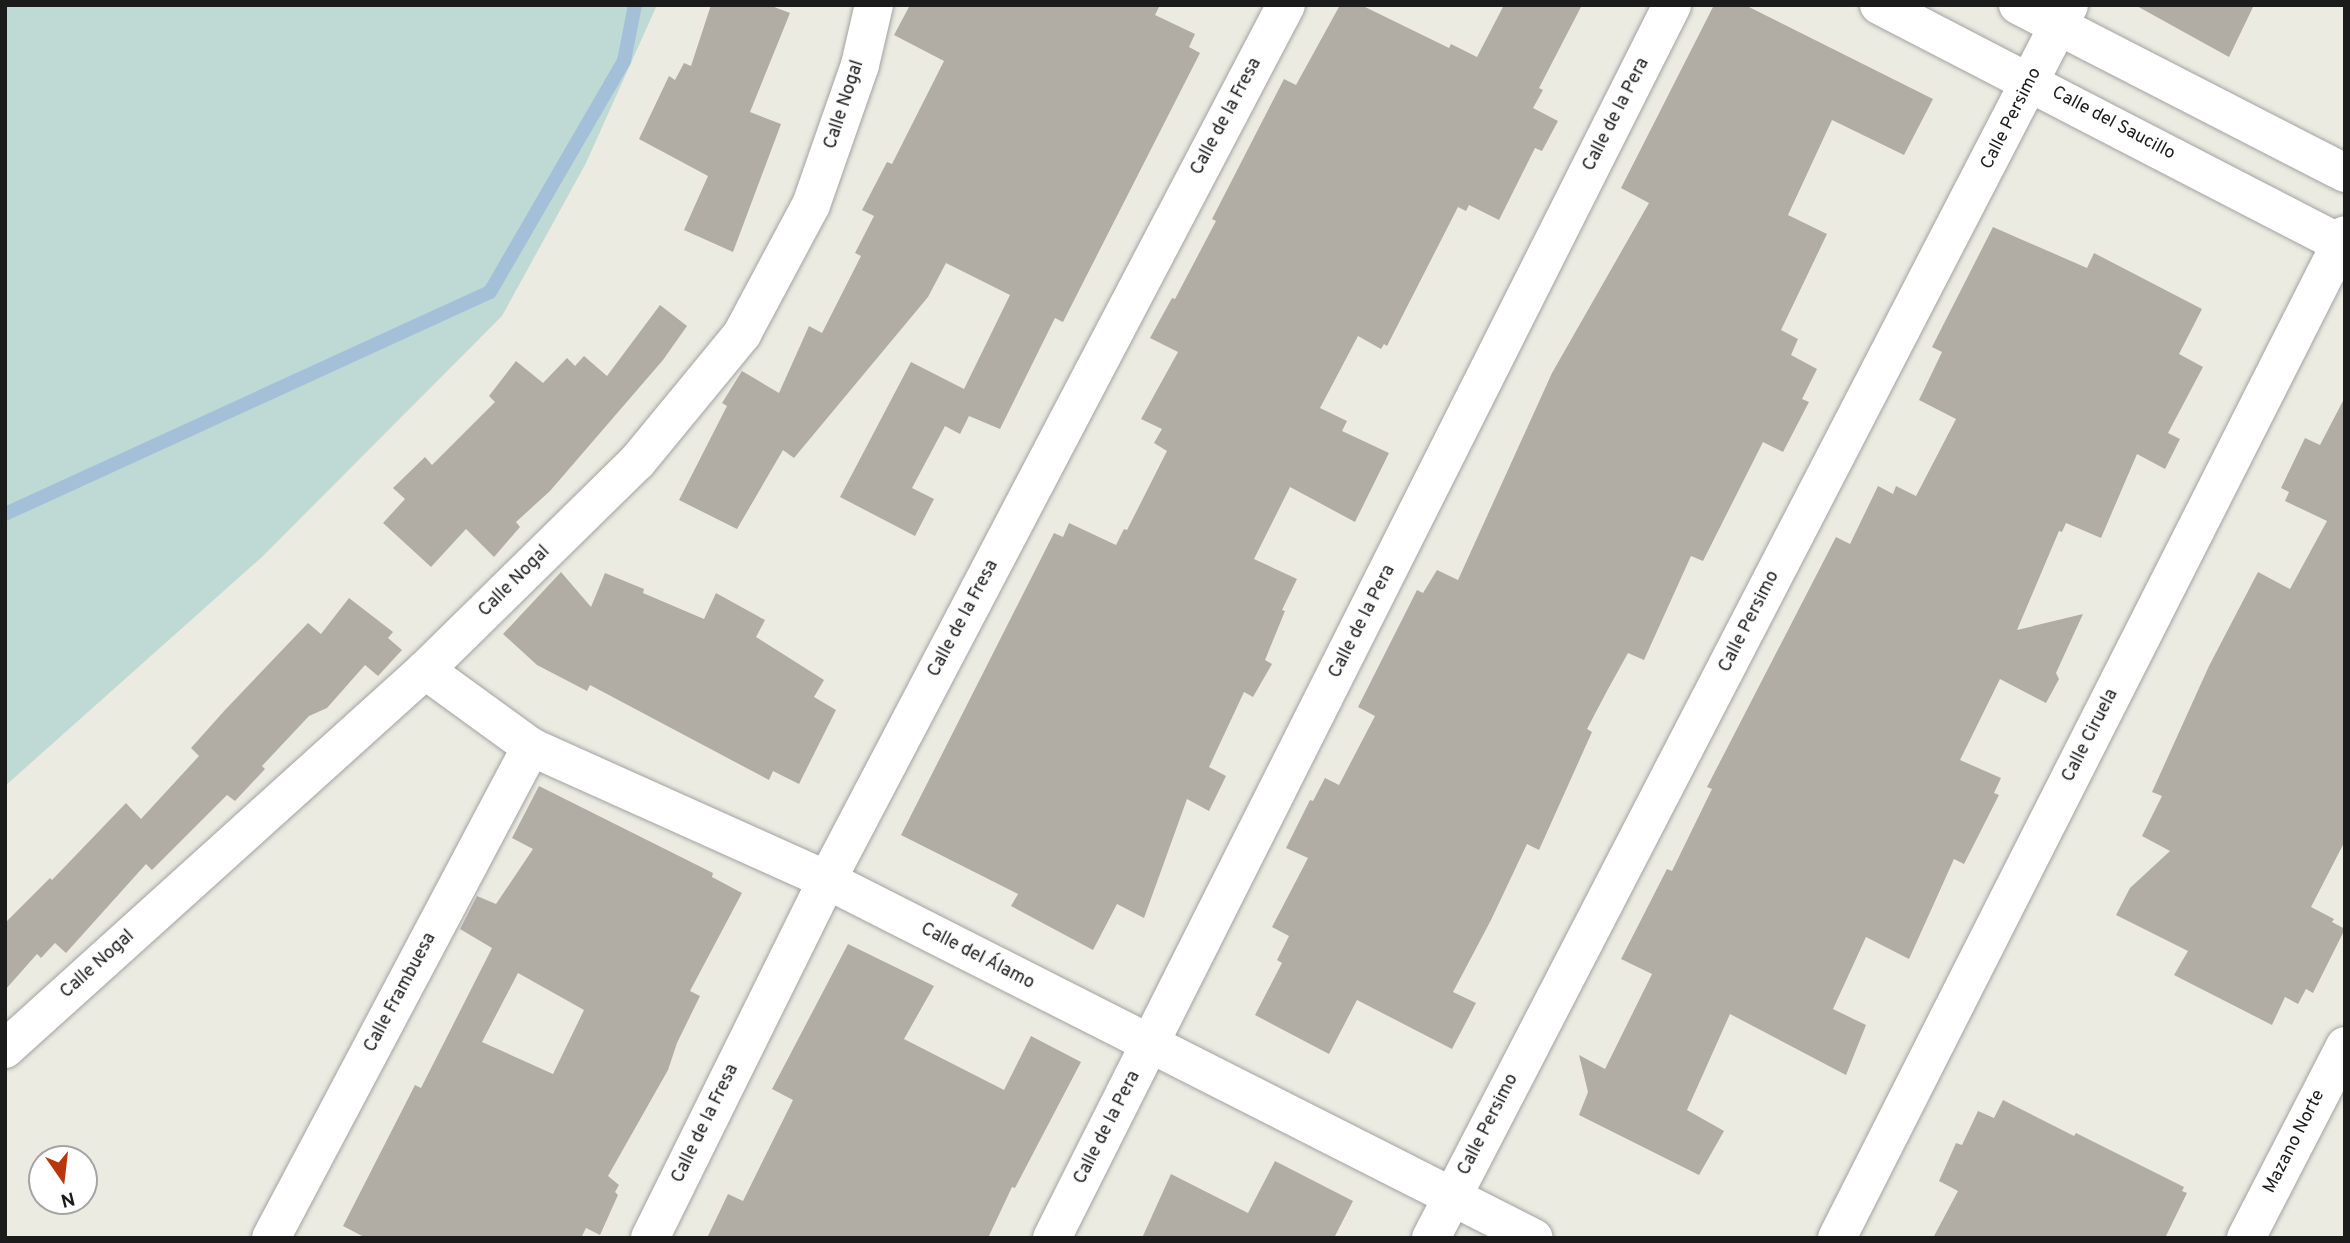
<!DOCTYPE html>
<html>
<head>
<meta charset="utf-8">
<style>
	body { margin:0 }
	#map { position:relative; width:2350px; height:1243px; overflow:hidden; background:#ecebe2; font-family:Overpass,sans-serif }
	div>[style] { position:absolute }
	.wetland>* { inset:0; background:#bfdad4 }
	.stream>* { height:14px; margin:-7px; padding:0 7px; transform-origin:7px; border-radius:7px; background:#a4c0d8 }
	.building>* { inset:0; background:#b1ada4 }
	.roads { filter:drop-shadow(0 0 2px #a2a2a2) drop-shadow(0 0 2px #a2a2a2) }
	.minor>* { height:38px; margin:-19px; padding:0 19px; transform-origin:19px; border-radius:19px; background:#fff }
	.tertiary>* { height:38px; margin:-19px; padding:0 19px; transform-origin:19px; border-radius:19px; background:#fff }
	span { translate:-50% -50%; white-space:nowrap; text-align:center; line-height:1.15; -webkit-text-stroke:5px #fff; paint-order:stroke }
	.street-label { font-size:18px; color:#1b1b1b }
	.frame { position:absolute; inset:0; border:7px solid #1b1b1b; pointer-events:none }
	.north { position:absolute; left:28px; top:1145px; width:70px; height:70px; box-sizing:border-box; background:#fff; border:2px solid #a4a4a4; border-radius:50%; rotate:166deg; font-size:19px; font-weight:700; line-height:28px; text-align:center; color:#1b1b1b }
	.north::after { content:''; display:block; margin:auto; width:24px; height:32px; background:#bb360c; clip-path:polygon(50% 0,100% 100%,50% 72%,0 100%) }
</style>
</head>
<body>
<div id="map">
	<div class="wetland">
		<i style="clip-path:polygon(5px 5px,657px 5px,586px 163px,502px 316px,262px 557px,5px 786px)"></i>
	</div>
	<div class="stream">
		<i style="left:5px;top:514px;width:533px;rotate:-24.6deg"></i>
		<i style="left:490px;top:292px;width:267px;rotate:-59.9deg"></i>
		<i style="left:624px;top:61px;width:57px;rotate:-78.9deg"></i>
	</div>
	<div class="building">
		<i style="clip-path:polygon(711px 5px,769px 5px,790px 13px,750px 112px,781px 124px,733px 252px,684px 230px,708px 176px,639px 139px,669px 76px,675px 80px,684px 63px,691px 66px)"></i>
		<i style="clip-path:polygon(910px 5px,1160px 5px,1155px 15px,1195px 34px,1189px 47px,1200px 53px,1063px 322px,1055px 318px,1000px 429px,969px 416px,960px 434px,945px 426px,912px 488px,934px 499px,915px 536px,840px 497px,911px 362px,964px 389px,1010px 295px,946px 263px,928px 297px,794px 458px,783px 450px,737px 529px,679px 500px,727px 406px,722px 403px,742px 371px,779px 393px,809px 326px,822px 333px,861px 256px,855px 253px,874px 216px,862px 210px,887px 162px,892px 164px,944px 61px,894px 35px)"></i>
		<i style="clip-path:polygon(1340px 5px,1361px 5px,1449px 48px,1451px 44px,1477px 57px,1504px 5px,1582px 5px,1539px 88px,1543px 90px,1533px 108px,1558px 121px,1542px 151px,1535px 148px,1499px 220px,1469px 205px,1466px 211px,1458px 207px,1387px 346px,1384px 344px,1381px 349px,1358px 336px,1320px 408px,1347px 421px,1342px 431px,1389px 453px,1355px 522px,1290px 487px,1254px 559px,1297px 579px,1282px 610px,1285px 611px,1265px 660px,1272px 664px,1253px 697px,1244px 692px,1209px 767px,1226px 776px,1209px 811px,1187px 799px,1144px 918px,1117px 904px,1093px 950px,1011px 906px,1018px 894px,901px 835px,1054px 533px,1063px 537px,1069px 523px,1116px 545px,1124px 529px,1127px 530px,1167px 451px,1154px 443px,1162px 429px,1141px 419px,1178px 352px,1150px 338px,1172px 298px,1175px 299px,1216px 221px,1212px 219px,1284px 79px,1296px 85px)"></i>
		<i style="clip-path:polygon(1714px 5px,1745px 5px,1933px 99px,1904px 155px,1832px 120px,1788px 215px,1827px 234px,1781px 330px,1798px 339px,1791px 355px,1817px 369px,1802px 399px,1809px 402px,1783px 452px,1763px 442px,1703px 561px,1691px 556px,1644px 660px,1628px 653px,1607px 691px,1587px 729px,1592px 732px,1539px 850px,1527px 844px,1491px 920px,1453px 992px,1476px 1003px,1452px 1049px,1357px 1000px,1329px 1054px,1255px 1015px,1282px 963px,1277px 960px,1289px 936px,1272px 927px,1308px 858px,1286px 848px,1310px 800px,1313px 801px,1325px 778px,1339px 785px,1375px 716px,1358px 707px,1417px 590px,1423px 593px,1437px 570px,1458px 580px,1552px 373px,1649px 203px,1621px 188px)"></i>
		<i style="clip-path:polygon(2135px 5px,2254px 5px,2229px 57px)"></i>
		<i style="clip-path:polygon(1993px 227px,2087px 268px,2094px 253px,2202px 309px,2179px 354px,2203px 367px,2168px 433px,2180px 439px,2165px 469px,2137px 454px,2101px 538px,2066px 523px,2062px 532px,2059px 531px,2017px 630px,2083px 614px,2056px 673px,2059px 679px,2046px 703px,2000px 679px,1960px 760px,2001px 778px,1994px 793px,1999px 795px,1964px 864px,1954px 859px,1909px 959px,1866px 937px,1833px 1009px,1866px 1025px,1846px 1075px,1730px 1014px,1687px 1110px,1724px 1131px,1699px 1175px,1579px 1115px,1588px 1092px,1579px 1055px,1605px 1069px,1652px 974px,1621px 959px,1667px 869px,1672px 871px,1712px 789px,1707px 787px,1836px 537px,1850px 544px,1878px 486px,1893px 494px,1896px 486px,1916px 496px,1956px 419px,1919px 400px,1942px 352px,1932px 347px)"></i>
		<i style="clip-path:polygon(660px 305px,687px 326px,663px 360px,550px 491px,516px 522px,520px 527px,494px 557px,466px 529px,431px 567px,383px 523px,405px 499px,393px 488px,425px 457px,432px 465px,495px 402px,489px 396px,516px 361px,543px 383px,567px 358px,575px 366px,584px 356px,607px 376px)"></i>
		<i style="clip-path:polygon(2345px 397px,2345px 841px,2311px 907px,2334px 919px,2332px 922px,2345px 929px,2313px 993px,2306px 989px,2298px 1004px,2285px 997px,2272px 1025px,2174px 975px,2188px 951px,2116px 915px,2130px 888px,2170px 851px,2142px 836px,2162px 796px,2152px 792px,2209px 666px,2258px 572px,2290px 589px,2327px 521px,2285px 501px,2289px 492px,2281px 488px,2305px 438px,2320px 445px)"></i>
		<i style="clip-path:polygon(561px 572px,591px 607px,605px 573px,644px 589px,643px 593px,704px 619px,716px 593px,765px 620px,756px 637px,824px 680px,814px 697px,836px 710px,799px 784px,773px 771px,769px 780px,590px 685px,587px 691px,537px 665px,503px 634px)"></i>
		<i style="clip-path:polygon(349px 598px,393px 632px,388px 638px,402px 650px,378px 676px,365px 665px,327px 708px,309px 716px,262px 766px,265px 769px,235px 801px,227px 795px,152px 870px,146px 864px,66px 953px,55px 943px,41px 958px,37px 954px,5px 990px,5px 923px,50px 878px,52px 880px,126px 803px,141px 819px,199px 756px,191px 748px,225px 710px,308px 623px,321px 634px)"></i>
		<i style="clip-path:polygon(evenodd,539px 786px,713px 873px,712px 877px,742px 893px,690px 991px,700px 996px,677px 1043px,668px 1070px,608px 1176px,619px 1185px,615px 1192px,618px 1195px,600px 1235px,586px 1228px,581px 1238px,366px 1238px,343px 1226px,415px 1085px,421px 1088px,492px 948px,460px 929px,477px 896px,496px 904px,533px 849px,512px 838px,539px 786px,518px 973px,584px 1010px,553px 1074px,482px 1042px,518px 973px)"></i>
		<i style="clip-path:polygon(848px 944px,934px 986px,904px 1039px,1004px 1090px,1031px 1036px,1081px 1062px,1015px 1188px,1012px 1187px,988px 1238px,707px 1238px,728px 1194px,743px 1201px,793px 1100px,772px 1089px)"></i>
		<i style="clip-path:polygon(2003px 1100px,2074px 1136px,2076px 1133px,2184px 1187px,2182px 1191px,2187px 1193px,2165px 1238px,1933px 1238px,1958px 1191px,1939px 1181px,1956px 1143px,1962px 1145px,1978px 1111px,1994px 1118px)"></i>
		<i style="clip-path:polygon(1275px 1161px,1353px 1201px,1334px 1238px,1142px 1238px,1171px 1174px,1248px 1213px)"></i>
	</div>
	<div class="roads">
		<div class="minor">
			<i style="left:425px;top:670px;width:131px;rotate:36deg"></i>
			<i style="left:531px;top:747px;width:325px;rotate:24.2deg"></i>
			<i style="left:827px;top:880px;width:792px;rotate:26.86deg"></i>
			<i style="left:5px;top:1049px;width:566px;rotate:-42.06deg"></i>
			<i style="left:425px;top:670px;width:297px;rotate:-44.5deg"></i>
			<i style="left:637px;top:462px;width:166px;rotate:-50.6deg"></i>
			<i style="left:742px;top:334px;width:146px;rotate:-61.9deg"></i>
			<i style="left:811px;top:205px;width:148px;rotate:-70.7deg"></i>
			<i style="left:860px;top:65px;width:62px;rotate:-76.9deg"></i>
			<i style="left:271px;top:1238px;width:556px;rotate:-62.1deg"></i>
			<i style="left:650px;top:1238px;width:399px;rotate:-63.7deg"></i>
			<i style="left:827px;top:880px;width:988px;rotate:-62.32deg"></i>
			<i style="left:1052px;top:1238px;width:1380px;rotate:-63.3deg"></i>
			<i style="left:1431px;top:1238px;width:1388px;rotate:-62.64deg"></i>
			<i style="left:1837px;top:1238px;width:1124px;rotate:-63.14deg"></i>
			<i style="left:2246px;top:1238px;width:216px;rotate:-62.7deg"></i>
		</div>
		<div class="tertiary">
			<i style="left:1879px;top:5px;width:525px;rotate:27.35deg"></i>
			<i style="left:2018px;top:5px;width:368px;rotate:27.2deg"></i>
		</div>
	</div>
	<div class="street-label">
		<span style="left:845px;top:105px;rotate:-72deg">Calle Nogal</span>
		<span style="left:1617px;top:115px;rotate:-63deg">Calle de la Pera</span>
		<span style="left:1227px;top:117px;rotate:-62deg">Calle de la Fresa</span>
		<span style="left:2012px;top:119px;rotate:-63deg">Calle Persimo</span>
		<span style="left:2113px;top:124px;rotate:28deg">Calle del Saucillo</span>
		<span style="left:515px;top:582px;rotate:-45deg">Calle Nogal</span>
		<span style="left:964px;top:619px;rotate:-62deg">Calle de la Fresa</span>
		<span style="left:1363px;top:622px;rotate:-63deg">Calle de la Pera</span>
		<span style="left:1750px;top:622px;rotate:-63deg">Calle Persimo</span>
		<span style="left:2091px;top:736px;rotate:-63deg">Calle Ciruela</span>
		<span style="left:977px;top:957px;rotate:27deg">Calle del Álamo</span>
		<span style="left:98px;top:965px;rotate:-42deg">Calle Nogal</span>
		<span style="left:401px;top:993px;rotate:-62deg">Calle Frambuesa</span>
		<span style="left:706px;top:1124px;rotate:-64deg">Calle de la Fresa</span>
		<span style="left:1489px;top:1125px;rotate:-63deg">Calle Persimo</span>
		<span style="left:1108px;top:1128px;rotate:-63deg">Calle de la Pera</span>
		<span style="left:2295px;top:1142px;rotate:-63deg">Mazano Norte</span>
	</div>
	<div class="frame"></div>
	<div class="north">N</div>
</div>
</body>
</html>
